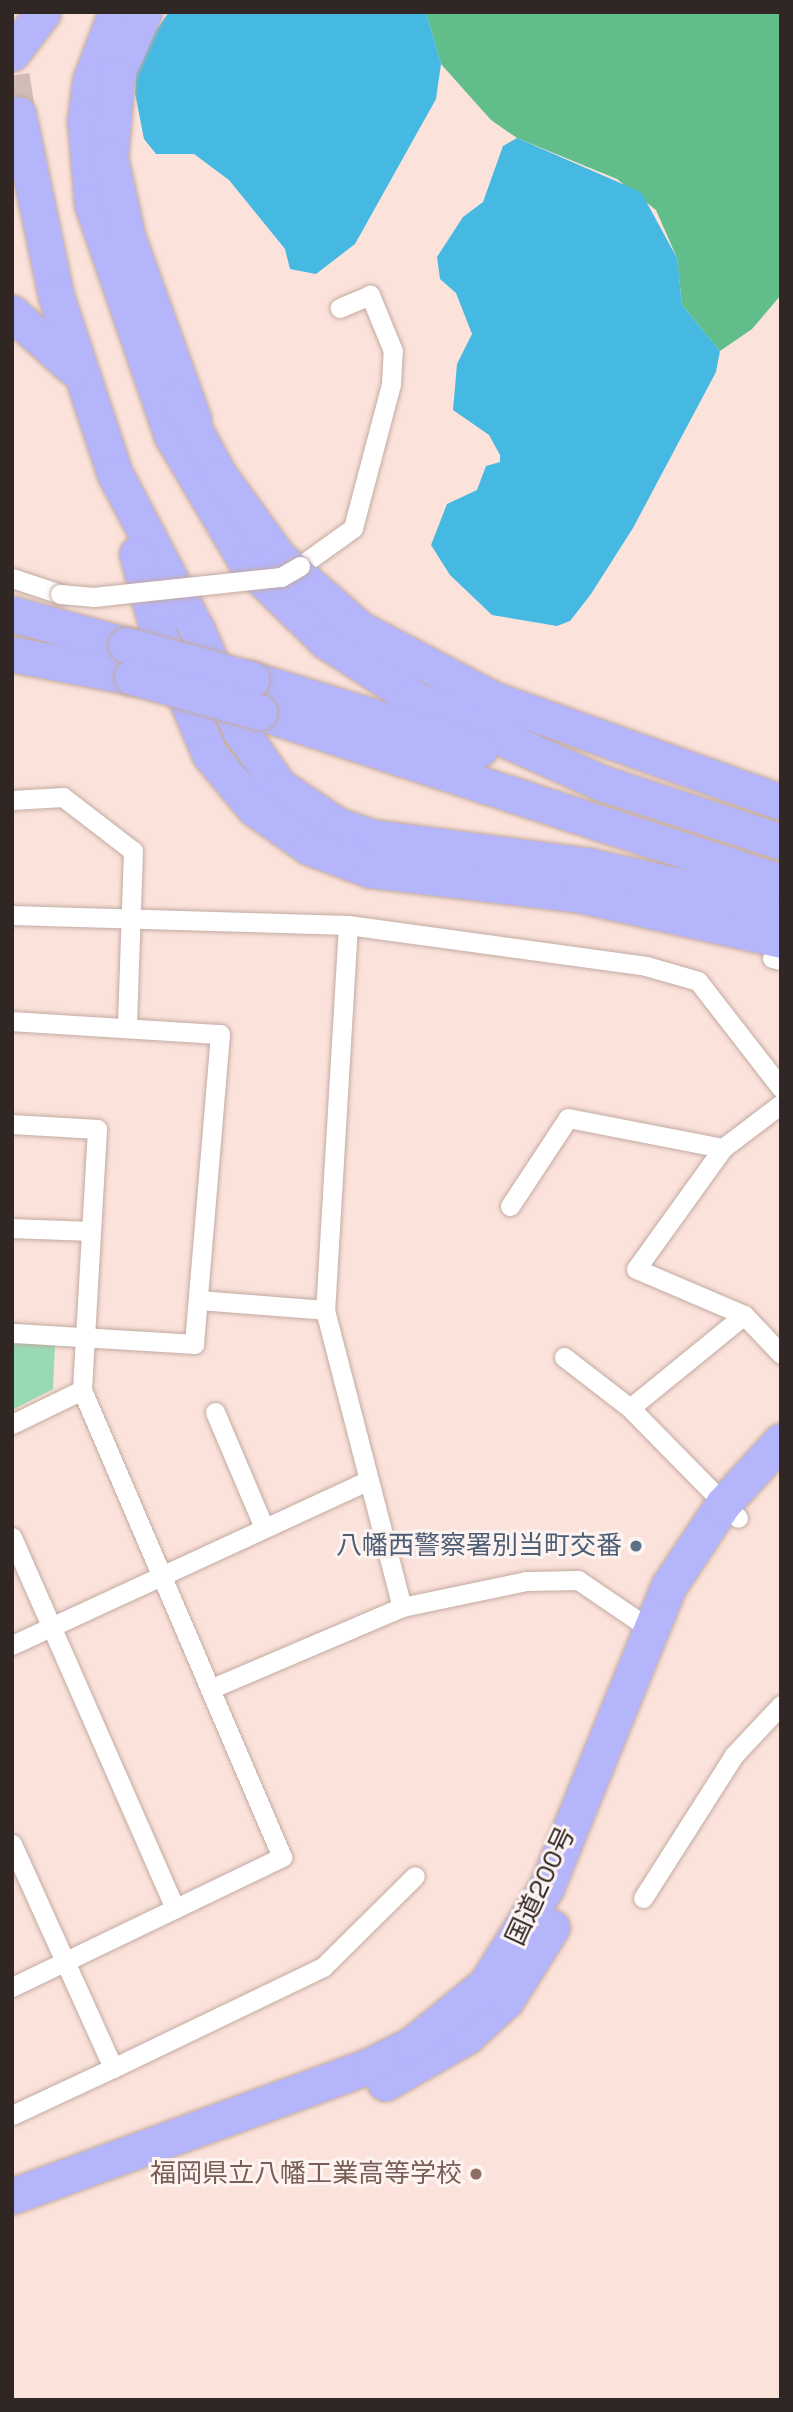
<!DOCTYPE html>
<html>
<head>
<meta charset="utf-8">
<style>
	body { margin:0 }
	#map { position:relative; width:793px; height:2412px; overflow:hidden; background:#fbe2da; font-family:"Space Grotesk","Noto Sans JP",sans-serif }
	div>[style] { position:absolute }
	.green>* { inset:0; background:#98dbb2 }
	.forest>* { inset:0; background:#61bd89 }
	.water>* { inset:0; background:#45b9e2 }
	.highway-tunnel>* { height:35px; margin-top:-17.5px; transform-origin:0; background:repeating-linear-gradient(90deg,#d2bdb6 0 35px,transparent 0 53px) }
	.roads { filter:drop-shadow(0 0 2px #c2aba3) drop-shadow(0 0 2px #c2aba3) }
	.street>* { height:19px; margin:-9.5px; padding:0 9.5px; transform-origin:9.5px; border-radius:9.5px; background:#fff }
	.highway>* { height:35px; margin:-17.5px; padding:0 17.5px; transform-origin:17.5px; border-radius:17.5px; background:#b5b5fc }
	.bridges { filter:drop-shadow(0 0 2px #c2aba3) drop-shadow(0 0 2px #c2aba3) }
	.street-bridge>* { height:19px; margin:-9.5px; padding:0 9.5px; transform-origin:9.5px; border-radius:9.5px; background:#fff }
	.highway-bridge>* { height:35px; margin:-17.5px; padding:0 17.5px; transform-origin:17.5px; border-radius:17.5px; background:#b5b5fc }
	.dots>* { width:19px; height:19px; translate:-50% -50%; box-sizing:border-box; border:4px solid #fdf3f0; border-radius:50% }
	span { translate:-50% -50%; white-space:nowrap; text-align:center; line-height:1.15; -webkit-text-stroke:6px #fdf3f0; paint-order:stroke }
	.service-label { font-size:26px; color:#4e5e75 }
	.right { translate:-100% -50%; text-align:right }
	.street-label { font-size:26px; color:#302724 }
	.education-label { font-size:26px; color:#785e54 }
	.frame { position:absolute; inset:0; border:14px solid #302724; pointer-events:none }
</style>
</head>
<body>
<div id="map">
	<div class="green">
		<i style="clip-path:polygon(12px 1344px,55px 1344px,53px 1389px,12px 1410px)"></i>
	</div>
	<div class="forest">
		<i style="clip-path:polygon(426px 12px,781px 12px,781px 295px,752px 329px,720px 351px,682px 305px,677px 258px,656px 210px,617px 179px,517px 138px,491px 120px,441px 64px)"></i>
	</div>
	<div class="water">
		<i style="clip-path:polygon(169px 12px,426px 12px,441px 64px,436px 99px,355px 244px,316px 274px,290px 269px,285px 249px,229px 180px,194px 154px,156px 154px,144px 139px,135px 93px,137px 57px)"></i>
		<i style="clip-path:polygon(517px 138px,641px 192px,677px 258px,682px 305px,720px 351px,716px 372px,633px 528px,591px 594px,570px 621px,557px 626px,492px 615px,450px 575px,431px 545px,447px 504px,477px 490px,486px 466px,500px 462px,500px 455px,489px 435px,453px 410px,457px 364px,472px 334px,456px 293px,440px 279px,437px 257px,463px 217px,483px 202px,503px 146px)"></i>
	</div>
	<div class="highway-tunnel">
		<i style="left:12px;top:75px;width:39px;rotate:81deg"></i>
	</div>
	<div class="roads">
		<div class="street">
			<i style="left:300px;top:566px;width:65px;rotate:-35.6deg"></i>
			<i style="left:353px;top:528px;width:149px;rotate:-75.2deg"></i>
			<i style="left:391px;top:384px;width:33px;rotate:-87deg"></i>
			<i style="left:393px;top:351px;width:61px;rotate:-112.3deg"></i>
			<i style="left:370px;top:295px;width:33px;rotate:157deg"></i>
			<i style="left:12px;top:578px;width:51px;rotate:18.4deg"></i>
			<i style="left:12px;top:800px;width:51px;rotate:-3.4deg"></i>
			<i style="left:63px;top:797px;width:88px;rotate:37.6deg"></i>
			<i style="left:133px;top:851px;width:174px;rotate:92deg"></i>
			<i style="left:12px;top:915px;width:336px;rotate:1.7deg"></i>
			<i style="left:348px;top:925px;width:301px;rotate:7.8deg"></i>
			<i style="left:646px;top:966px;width:54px;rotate:16.1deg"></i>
			<i style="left:698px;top:981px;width:135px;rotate:52.2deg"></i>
			<i style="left:348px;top:925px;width:386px;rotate:93.4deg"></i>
			<i style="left:325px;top:1310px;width:307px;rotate:75.5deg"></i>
			<i style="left:772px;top:958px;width:9px;rotate:13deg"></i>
			<i style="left:12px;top:1021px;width:208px;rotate:3.6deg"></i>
			<i style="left:220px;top:1034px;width:311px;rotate:94.8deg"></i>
			<i style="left:194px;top:1344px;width:182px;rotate:-176.5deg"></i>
			<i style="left:12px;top:1124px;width:85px;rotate:3.4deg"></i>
			<i style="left:97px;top:1129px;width:261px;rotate:93.3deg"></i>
			<i style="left:82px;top:1390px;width:78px;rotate:154.1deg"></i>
			<i style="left:510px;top:1206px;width:105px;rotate:-56.6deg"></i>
			<i style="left:568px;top:1118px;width:158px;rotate:11deg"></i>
			<i style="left:723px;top:1148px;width:73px;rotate:-37.2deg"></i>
			<i style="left:12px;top:1228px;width:77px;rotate:2.2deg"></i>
			<i style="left:199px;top:1300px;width:126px;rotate:4.5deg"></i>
			<i style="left:744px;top:1315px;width:54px;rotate:46.5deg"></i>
			<i style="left:564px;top:1357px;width:83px;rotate:37.7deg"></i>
			<i style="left:630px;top:1408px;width:147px;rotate:-39.2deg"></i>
			<i style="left:744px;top:1315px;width:117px;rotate:-156.9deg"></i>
			<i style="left:636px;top:1269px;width:149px;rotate:-54.3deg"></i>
			<i style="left:630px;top:1408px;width:154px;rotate:45.5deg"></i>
			<i style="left:215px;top:1412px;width:123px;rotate:67deg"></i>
			<i style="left:12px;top:1537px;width:406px;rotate:66.3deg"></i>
			<i style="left:12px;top:1645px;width:393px;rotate:-24.8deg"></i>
			<i style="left:210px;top:1689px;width:209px;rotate:-23.1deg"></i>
			<i style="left:402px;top:1607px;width:127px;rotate:-11.8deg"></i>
			<i style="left:526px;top:1581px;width:52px;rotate:-1.1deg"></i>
			<i style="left:578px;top:1580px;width:94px;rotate:34.2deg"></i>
			<i style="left:12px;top:1844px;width:246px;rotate:65.7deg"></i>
			<i style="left:113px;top:2068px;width:233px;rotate:-25.7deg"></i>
			<i style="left:323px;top:1967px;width:129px;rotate:-44.7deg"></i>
			<i style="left:643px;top:1898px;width:169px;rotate:-57.5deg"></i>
			<i style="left:734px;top:1755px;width:69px;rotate:-46.8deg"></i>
			<i style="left:12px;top:1987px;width:300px;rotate:-25.7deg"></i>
			<i style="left:282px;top:1857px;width:508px;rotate:-113.18deg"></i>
			<i style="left:12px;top:2115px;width:111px;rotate:-25deg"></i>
		</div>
		<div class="highway">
			<i style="left:116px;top:12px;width:74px;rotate:110.6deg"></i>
			<i style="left:90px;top:81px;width:39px;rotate:97deg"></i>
			<i style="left:85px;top:120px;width:84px;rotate:85.2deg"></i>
			<i style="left:92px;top:204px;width:245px;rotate:71deg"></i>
			<i style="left:172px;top:436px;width:150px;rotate:59.5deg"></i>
			<i style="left:248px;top:565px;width:109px;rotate:44.3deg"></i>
			<i style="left:326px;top:641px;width:106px;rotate:33.1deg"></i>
			<i style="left:415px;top:699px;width:205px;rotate:24.2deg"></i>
			<i style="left:602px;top:783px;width:188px;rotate:18.2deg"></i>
			<i style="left:144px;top:12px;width:67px;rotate:113.9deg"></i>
			<i style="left:117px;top:73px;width:85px;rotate:94.7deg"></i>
			<i style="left:110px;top:158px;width:83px;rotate:77.5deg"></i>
			<i style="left:128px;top:239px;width:191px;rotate:70.1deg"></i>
			<i style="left:12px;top:53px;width:51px;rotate:-52.9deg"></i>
			<i style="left:18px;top:114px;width:186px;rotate:78.2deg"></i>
			<i style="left:56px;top:296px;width:188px;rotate:71.7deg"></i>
			<i style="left:115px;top:474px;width:176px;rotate:62.3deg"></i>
			<i style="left:197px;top:630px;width:109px;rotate:66.7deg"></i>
			<i style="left:240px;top:730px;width:68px;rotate:55.1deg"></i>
			<i style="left:279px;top:786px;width:70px;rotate:33.9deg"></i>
			<i style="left:337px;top:825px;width:36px;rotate:19deg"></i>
			<i style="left:371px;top:837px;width:221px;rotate:7.5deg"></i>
			<i style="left:590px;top:866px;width:196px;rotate:12.7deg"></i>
			<i style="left:12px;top:313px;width:82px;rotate:42deg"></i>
			<i style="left:178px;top:399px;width:86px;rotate:61.7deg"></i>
			<i style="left:219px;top:475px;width:102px;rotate:54.1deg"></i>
			<i style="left:279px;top:558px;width:108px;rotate:41.2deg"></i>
			<i style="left:360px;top:629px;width:150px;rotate:27.8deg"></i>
			<i style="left:493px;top:699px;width:306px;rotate:19.7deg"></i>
			<i style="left:137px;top:554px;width:84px;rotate:74.8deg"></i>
			<i style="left:159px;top:635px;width:130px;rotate:67deg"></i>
			<i style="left:210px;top:755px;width:69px;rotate:50.3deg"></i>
			<i style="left:254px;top:808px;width:67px;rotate:35.3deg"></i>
			<i style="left:309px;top:847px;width:66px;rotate:20.4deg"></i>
			<i style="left:371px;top:870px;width:210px;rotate:6.8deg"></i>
			<i style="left:580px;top:895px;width:206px;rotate:12.6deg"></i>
			<i style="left:12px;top:614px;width:118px;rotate:15.2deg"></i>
			<i style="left:12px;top:654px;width:122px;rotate:10.9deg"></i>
			<i style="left:251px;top:679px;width:239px;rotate:17.1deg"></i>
			<i style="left:259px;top:712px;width:549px;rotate:18.04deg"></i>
			<i style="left:385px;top:2083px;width:95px;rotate:-29.8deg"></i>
			<i style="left:467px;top:2036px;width:53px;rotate:-42.7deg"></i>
			<i style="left:506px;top:2000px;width:86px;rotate:-57.8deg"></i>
			<i style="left:12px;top:2196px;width:380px;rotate:-20deg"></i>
			<i style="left:369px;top:2066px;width:47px;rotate:-26.6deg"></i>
			<i style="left:411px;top:2045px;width:97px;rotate:-39.1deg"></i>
			<i style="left:486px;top:1984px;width:113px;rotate:-58deg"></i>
			<i style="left:546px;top:1888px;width:325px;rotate:-67.9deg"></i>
			<i style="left:668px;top:1587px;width:100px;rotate:-56.5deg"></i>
			<i style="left:723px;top:1504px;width:86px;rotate:-47.4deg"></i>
		</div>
	</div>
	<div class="bridges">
		<div class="street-bridge">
			<i style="left:60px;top:594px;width:33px;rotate:5deg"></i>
			<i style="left:93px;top:597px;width:189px;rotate:-6.1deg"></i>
			<i style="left:281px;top:577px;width:22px;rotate:-30deg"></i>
		</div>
		<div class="highway-bridge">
			<i style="left:126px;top:645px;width:130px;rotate:15.2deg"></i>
			<i style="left:132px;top:677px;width:132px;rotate:15.4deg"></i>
		</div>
	</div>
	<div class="dots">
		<i style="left:636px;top:1546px;background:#5c6f8a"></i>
		<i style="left:476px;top:2174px;background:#8d6e63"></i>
	</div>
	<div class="service-label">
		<span class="right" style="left:622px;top:1546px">八幡西警察署別当町交番</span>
	</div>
	<div class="street-label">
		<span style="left:541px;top:1886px;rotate:-65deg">国道200号</span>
	</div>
	<div class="education-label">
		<span class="right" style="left:462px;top:2174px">福岡県立八幡工業高等学校</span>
	</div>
	<div class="frame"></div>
</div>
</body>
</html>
